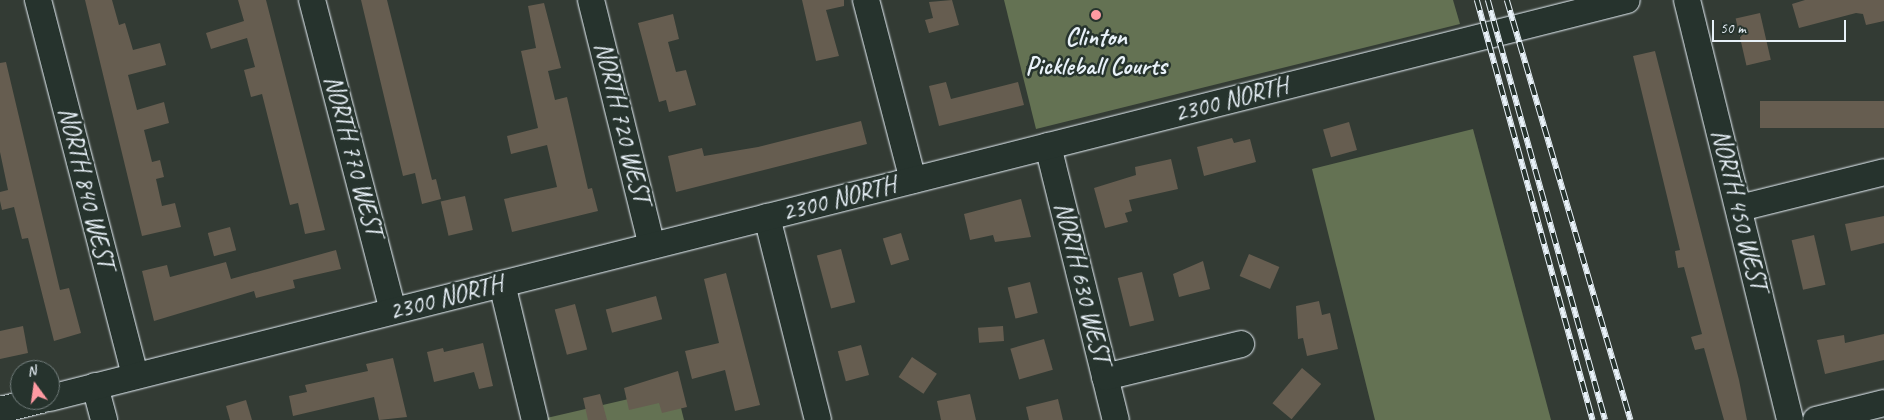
<!DOCTYPE html>
<html>
<head>
<meta charset="utf-8">
<style>
	body { margin:0 }
	#map { position:relative; width:1884px; height:420px; overflow:hidden; background:#333b34; font-family:Caveat,sans-serif }
	div>[style] { position:absolute }
	.green>* { inset:0; background:#647253 }
	.building>* { inset:0; background:#665d50; transform-origin:0 0 }
	.roads { filter:drop-shadow(0 0 1px #e8f1f8) drop-shadow(0 0 1px #e8f1f8) }
	.minor>* { height:26px; margin:-13px; padding:0 13px; transform-origin:13px; border-radius:13px; background:#26332d }
	.rail>* { height:5.5px; margin-top:-2.75px; transform-origin:0; background:repeating-linear-gradient(90deg,#26332d 0 11px,#e8f1f8 0 22px); box-sizing:border-box; border-block:1px solid #e8f1f8 }
	.dots>* { width:14px; height:14px; translate:-50% -50%; box-sizing:border-box; border:2px solid #26332d; border-radius:50% }
	span { translate:-50% -50%; white-space:nowrap; text-align:center; line-height:1.15; -webkit-text-stroke:5px #26332d; paint-order:stroke }
	.poi-label { font-size:25px; color:#e8f1f8; font-weight:700 }
	.street-label { font-size:25px; color:#e8f1f8 }
	.north { position:absolute; left:10px; top:360px; width:50px; height:50px; box-sizing:border-box; background:#26332d; border:1px solid #747f7e; border-radius:50%; rotate:346deg; font-size:14px; font-weight:700; line-height:20px; text-align:center; color:#e8f1f8 }
	.north::after { content:''; display:block; margin:auto; width:18px; height:22px; background:#ff9aa2; clip-path:polygon(50% 0,100% 100%,50% 72%,0 100%) }
	.scale { position:absolute; left:1712px; top:20px; width:134px; height:22px; box-sizing:border-box; border:2px solid #e8f1f8; border-top:0; padding-left:6px; font-size:15px; line-height:18px; white-space:nowrap; color:#e8f1f8; -webkit-text-stroke:4px #26332d; paint-order:stroke }
</style>
</head>
<body>
<div id="map">
	<div class="green">
		<i style="clip-path:polygon(1004px 0,1453px 0,1460px 24px,1036px 129px)"></i>
		<i style="clip-path:polygon(1473px 129px,1551px 420px,1375px 420px,1312px 169px)"></i>
		<i style="clip-path:polygon(676px 388px,684px 420px,538px 420px)"></i>
	</div>
	<div class="building">
		<i style="clip-path:polygon(85px 0,112px 0,119px 25px,125px 23px,133px 50px,160px 43px,166px 65px,128px 75px,137px 110px,164px 102px,169px 123px,144px 130px,152px 162px,160px 160px,164px 177px,156px 179px,162px 206px,175px 203px,181px 227px,142px 236px)"></i>
		<i style="clip-path:polygon(238px 0,266px 0,325px 230px,305px 234px,298px 203px,290px 205px,262px 94px,251px 97px,244px 70px,255px 67px,247px 38px,211px 49px,206px 33px,244px 21px)"></i>
		<i style="clip-path:polygon(361px 0,387px 0,432px 180px,436px 179px,441px 199px,422px 204px,415px 173px,403px 176px)"></i>
		<i style="clip-path:polygon(802px 0,844px 0,844px 6px,826px 10px,839px 56px,816px 61px)"></i>
		<i style="clip-path:polygon(952px 0,959px 25px,929px 33px,925px 20px,933px 18px,929px 2px)"></i>
		<i style="clip-path:polygon(1805px 0,1884px 0,1884px 21px,1866px 25px,1863px 14px,1856px 13px,1799px 28px,1792px 4px)"></i>
		<i style="clip-path:polygon(544px 3px,561px 68px,548px 71px,555px 100px,567px 97px,588px 189px,592px 188px,598px 211px,512px 232px,504px 199px,557px 187px,547px 145px,511px 154px,507px 136px,538px 128px,521px 51px,536px 48px,528px 6px)"></i>
		<i style="left:1760px;top:13px;width:48px;height:25px;rotate:77deg"></i>
		<i style="clip-path:polygon(673px 14px,679px 39px,668px 42px,676px 72px,686px 70px,696px 105px,669px 112px,666px 100px,659px 102px,638px 23px)"></i>
		<i style="clip-path:polygon(1655px 51px,1739px 380px,1747px 420px,1724px 420px,1704px 348px,1695px 350px,1691px 337px,1702px 334px,1684px 267px,1678px 268px,1675px 251px,1680px 250px,1633px 56px)"></i>
		<i style="clip-path:polygon(6px 62px,60px 290px,69px 288px,81px 333px,54px 341px,28px 238px,22px 239px,14px 207px,2px 210px,0 201px,0 192px,8px 190px,0 152px,0 63px)"></i>
		<i style="clip-path:polygon(946px 82px,951px 99px,1018px 82px,1024px 105px,939px 126px,929px 86px)"></i>
		<i style="left:1884px;top:101px;width:27px;height:124px;rotate:90deg"></i>
		<i style="clip-path:polygon(861px 121px,867px 144px,676px 192px,668px 156px,702px 148px,704px 156px,758px 147px)"></i>
		<i style="left:1349px;top:122px;width:29px;height:27px;rotate:74deg"></i>
		<i style="clip-path:polygon(1232px 138px,1234px 143px,1250px 139px,1256px 162px,1204px 176px,1197px 147px)"></i>
		<i style="clip-path:polygon(1171px 159px,1178px 189px,1129px 200px,1132px 211px,1125px 213px,1128px 222px,1105px 228px,1094px 188px,1136px 175px,1135px 167px)"></i>
		<i style="left:465px;top:196px;width:35px;height:25px;rotate:77deg"></i>
		<i style="clip-path:polygon(1021px 199px,1031px 237px,995px 242px,993px 235px,970px 240px,964px 214px)"></i>
		<i style="clip-path:polygon(1884px 216px,1884px 243px,1851px 251px,1845px 224px)"></i>
		<i style="left:230px;top:227px;width:24px;height:23px;rotate:75deg"></i>
		<i style="left:901px;top:233px;width:28px;height:19px;rotate:73deg"></i>
		<i style="left:1814px;top:235px;width:51px;height:23px;rotate:77deg"></i>
		<i style="left:841px;top:249px;width:55px;height:25px;rotate:75deg"></i>
		<i style="clip-path:polygon(336px 250px,341px 269px,293px 280px,295px 288px,256px 298px,254px 291px,154px 321px,142px 271px,167px 265px,170px 277px,226px 262px,231px 279px)"></i>
		<i style="left:1249px;top:254px;width:33px;height:24px;rotate:23deg"></i>
		<i style="clip-path:polygon(1203px 261px,1210px 289px,1179px 297px,1173px 274px)"></i>
		<i style="left:1142px;top:272px;width:50px;height:25px;rotate:76deg"></i>
		<i style="clip-path:polygon(726px 273px,760px 405px,735px 411px,725px 370px,692px 379px,685px 351px,719px 343px,704px 279px)"></i>
		<i style="left:1030px;top:282px;width:32px;height:23px;rotate:76deg"></i>
		<i style="left:656px;top:296px;width:24px;height:52px;rotate:75deg"></i>
		<i style="clip-path:polygon(1319px 301px,1322px 315px,1330px 313px,1338px 349px,1307px 356px,1303px 338px,1298px 339px,1296px 306px)"></i>
		<i style="left:575px;top:304px;width:47px;height:21px;rotate:75deg"></i>
		<i style="clip-path:polygon(23px 326px,28px 353px,0 359px,0 331px)"></i>
		<i style="left:1003px;top:326px;width:15px;height:25px;rotate:86deg"></i>
		<i style="clip-path:polygon(1884px 334px,1884px 360px,1825px 374px,1817px 340px,1844px 335px,1845px 343px)"></i>
		<i style="left:1044px;top:339px;width:32px;height:35px;rotate:74deg"></i>
		<i style="clip-path:polygon(483px 343px,493px 386px,479px 389px,474px 372px,434px 382px,427px 352px,443px 348px,444px 352px)"></i>
		<i style="left:861px;top:345px;width:31px;height:24px;rotate:75deg"></i>
		<i style="left:912px;top:357px;width:30px;height:24px;rotate:34deg"></i>
		<i style="clip-path:polygon(393px 358px,407px 417px,379px 420px,374px 397px,293px 416px,289px 396px,307px 392px,305px 385px,368px 371px,366px 364px)"></i>
		<i style="left:1302px;top:368px;width:25px;height:46px;rotate:40deg"></i>
		<i style="clip-path:polygon(678px 371px,687px 407px,662px 413px,659px 403px,629px 410px,624px 388px)"></i>
		<i style="clip-path:polygon(600px 394px,607px 420px,588px 420px,583px 398px)"></i>
		<i style="clip-path:polygon(970px 394px,976px 420px,941px 420px,937px 401px)"></i>
		<i style="clip-path:polygon(1058px 399px,1063px 420px,1029px 420px,1026px 407px)"></i>
		<i style="clip-path:polygon(246px 400px,252px 420px,230px 420px,226px 406px)"></i>
	</div>
	<div class="roads">
		<div class="minor">
			<i style="left:38px;top:0;width:388px;rotate:75.5deg"></i>
			<i style="left:312px;top:0;width:321px;rotate:75.4deg"></i>
			<i style="left:591px;top:0;width:253px;rotate:76.1deg"></i>
			<i style="left:866px;top:0;width:186px;rotate:75.4deg"></i>
			<i style="left:1687px;top:0;width:432px;rotate:76.2deg"></i>
			<i style="left:1048px;top:146px;width:282px;rotate:76.1deg"></i>
			<i style="left:1740px;top:208px;width:148px;rotate:-14deg"></i>
			<i style="left:767px;top:217px;width:209px;rotate:75.9deg"></i>
			<i style="left:502px;top:284px;width:140px;rotate:76.4deg"></i>
			<i style="left:1105px;top:377px;width:140px;rotate:-13.6deg"></i>
			<i style="left:95px;top:386px;width:35px;rotate:75deg"></i>
			<i style="left:50px;top:398px;width:1626px;rotate:-14.16deg"></i>
			<i style="left:0;top:410px;width:42px;rotate:-13.7deg"></i>
			<i style="left:1816px;top:420px;width:70px;rotate:-14deg"></i>
		</div>
	</div>
	<div class="rail">
		<i style="left:1477px;top:0;width:436px;rotate:74.6deg"></i>
		<i style="left:1488px;top:0;width:436px;rotate:74.4deg"></i>
		<i style="left:1507px;top:0;width:438px;rotate:73.6deg"></i>
	</div>
	<div class="dots">
		<i style="left:1096px;top:15px;background:#ff9aa2"></i>
	</div>
	<div class="poi-label">
		<span style="left:1096px;top:52px">Clinton<br>Pickleball Courts</span>
	</div>
	<div class="street-label">
		<span style="left:1231px;top:100px;rotate:-14deg">2300 NORTH</span>
		<span style="left:622px;top:123px;rotate:76deg">NORTH 720 WEST</span>
		<span style="left:353px;top:156px;rotate:75deg">NORTH 770 WEST</span>
		<span style="left:86px;top:188px;rotate:76deg">NORTH 840 WEST</span>
		<span style="left:839px;top:199px;rotate:-14deg">2300 NORTH</span>
		<span style="left:1739px;top:210px;rotate:76deg">NORTH 450 WEST</span>
		<span style="left:1082px;top:283px;rotate:76deg">NORTH 630 WEST</span>
		<span style="left:446px;top:298px;rotate:-14deg">2300 NORTH</span>
	</div>
	<div class="north">N</div>
	<div class="scale">50 m</div>
</div>
</body>
</html>
